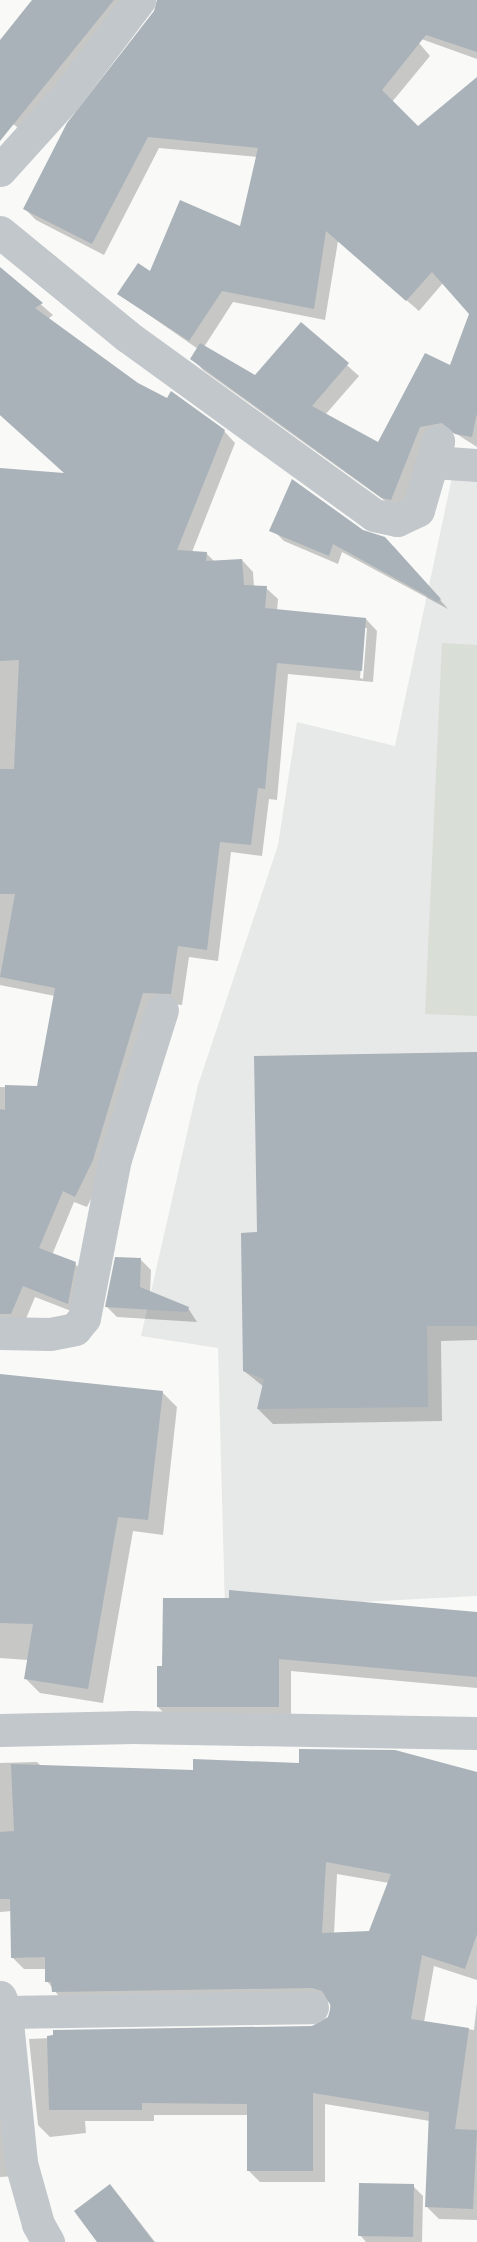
<!DOCTYPE html>
<html>
<head>
<meta charset="utf-8">
<style>
	body { margin:0 }
	#map { position:relative; width:477px; height:2242px; overflow:hidden; background:#f9f9f7; font-family:"Archivo Narrow",sans-serif }
	div>[style] { position:absolute }
	.built>* { inset:0; background:#e7e8e8 }
	.green>* { inset:0; background:#d9ded6 }
	.shadow>* { inset:0; background:#0003 }
	.building>* { inset:0; background:#a9b2b9; transform-origin:0 0 }
	.minor>* { height:33px; margin:-16.5px; padding:0 16.5px; transform-origin:16.5px; border-radius:16.5px; background:#c2c7cb }
	span { translate:-50% -50%; white-space:nowrap; text-align:center; line-height:1.15; -webkit-text-stroke:6px #fff; paint-order:stroke }
</style>
</head>
<body>
<div id="map">
	<div class="built">
		<i style="clip-path:polygon(452px 477px,477px 481px,477px 1596px,225px 1609px,218px 1348px,141px 1336px,198px 1085px,278px 845px,297px 722px,395px 746px)"></i>
	</div>
	<div class="green">
		<i style="clip-path:polygon(442px 643px,477px 645px,477px 1016px,425px 1014px)"></i>
	</div>
	<div class="shadow">
		<i style="clip-path:polygon(34px 0,135px 0,26px 134px,0 114px,0 43px)"></i>
		<i style="clip-path:polygon(evenodd,157px 0,477px 0,477px 59px,413px 36px,430px 56px,392px 102px,418px 128px,477px 111px,477px 447px,455px 433px,431px 438px,402px 510px,395px 508px,203px 370px,192px 358px,198px 349px,119px 294px,151px 273px,241px 228px,258px 157px,159px 148px,104px 255px,36px 220px,25px 209px,155px 12px,157px 0,338px 241px,419px 311px,443px 283px,471px 314px,451px 367px,378px 444px,325px 415px,359px 376px,301px 324px,255px 376px,204px 347px,233px 302px,325px 320px,338px 241px)"></i>
		<i style="clip-path:polygon(evenodd,0 269px,53px 315px,48px 319px,137px 384px,224px 431px,235px 443px,192px 552px,206px 553px,215px 562px,242px 560px,253px 572px,254px 587px,266px 588px,278px 599px,277px 611px,366px 619px,377px 631px,373px 682px,288px 674px,277px 800px,269px 799px,262px 856px,231px 852px,218px 961px,189px 957px,182px 1005px,155px 1003px,104px 1172px,87px 1207px,74px 1202px,52px 1255px,75px 1264px,87px 1275px,79px 1314px,35px 1297px,23px 1326px,0 1324px,0 1087px,39px 1088px,55px 996px,0 985px,0 469px,67px 475px,0 415px,0 269px,364px 628px,367px 628px,363px 679px,360px 678px,364px 628px)"></i>
		<i style="clip-path:polygon(275px 532px,362px 532px,394px 547px,448px 609px,342px 552px,338px 564px,284px 541px)"></i>
		<i style="clip-path:polygon(477px 1053px,477px 1340px,441px 1341px,442px 1421px,273px 1424px,258px 1409px,264px 1387px,244px 1371px,258px 1233px)"></i>
		<i style="clip-path:polygon(141px 1260px,151px 1270px,150px 1293px,188px 1308px,197px 1322px,117px 1317px,107px 1307px)"></i>
		<i style="clip-path:polygon(0 1375px,162px 1392px,177px 1407px,163px 1535px,133px 1531px,103px 1703px,40px 1693px,25px 1678px,28px 1660px,0 1658px)"></i>
		<i style="clip-path:polygon(477px 1614px,477px 1688px,291px 1671px,291px 1720px,171px 1720px,158px 1707px,158px 1668px)"></i>
		<i style="clip-path:polygon(evenodd,37px 1762px,41px 1766px,194px 1771px,477px 1773px,477px 1980px,434px 1966px,424px 2022px,474px 2030px,477px 2003px,477px 2220px,439px 2219px,427px 2207px,430px 2121px,325px 2104px,325px 2182px,260px 2182px,248px 2170px,248px 2115px,154px 2115px,154px 2121px,85px 2121px,86px 2133px,50px 2137px,38px 2125px,29px 2039px,313px 2027px,330px 2017px,330px 2002px,65px 2004px,47px 1981px,47px 1969px,24px 1969px,12px 1957px,12px 1911px,0 1912px,0 1763px,37px 1762px,337px 1874px,389px 1883px,370px 1932px,334px 1934px,337px 1874px)"></i>
		<i style="clip-path:polygon(0 2079px,17px 2176px,0 2177px)"></i>
		<i style="clip-path:polygon(110px 2186px,120px 2197px,155px 2242px,99px 2242px)"></i>
		<i style="clip-path:polygon(413px 2186px,423px 2196px,422px 2242px,366px 2242px,360px 2235px)"></i>
	</div>
	<div class="building">
		<i style="clip-path:polygon(32px 0,114px 0,0 141px,0 40px)"></i>
		<i style="clip-path:polygon(157px 0,477px 0,477px 52px,426px 35px,382px 90px,418px 126px,477px 77px,477px 413px,472px 437px,455px 434px,442px 423px,420px 427px,391px 500px,382px 498px,190px 359px,200px 343px,255px 375px,301px 322px,349px 363px,312px 406px,378px 442px,425px 353px,450px 365px,469px 314px,432px 272px,406px 301px,326px 231px,314px 309px,222px 291px,189px 341px,117px 294px,138px 263px,150px 271px,180px 200px,240px 226px,258px 148px,148px 137px,92px 244px,23px 209px,67px 123px,154px 11px)"></i>
		<i style="clip-path:polygon(0 267px,43px 303px,35px 308px,138px 383px,167px 398px,171px 391px,225px 430px,177px 550px,207px 552px,206px 561px,242px 559px,244px 585px,267px 586px,265px 608px,366px 618px,362px 671px,277px 663px,265px 789px,258px 788px,251px 845px,220px 842px,207px 950px,178px 946px,171px 994px,143px 993px,93px 1160px,75px 1197px,63px 1191px,39px 1248px,76px 1262px,68px 1304px,23px 1286px,11px 1314px,0 1314px,0 1109px,5px 1110px,5px 1085px,37px 1086px,55px 988px,0 977px,15px 894px,0 894px,0 769px,14px 769px,19px 660px,0 661px,0 468px,64px 473px,0 415px)"></i>
		<i style="clip-path:polygon(292px 479px,363px 530px,385px 537px,441px 599px,438px 602px,333px 544px,329px 556px,269px 531px)"></i>
		<i style="clip-path:polygon(477px 1052px,477px 1326px,427px 1326px,428px 1407px,257px 1409px,264px 1379px,243px 1371px,241px 1233px,257px 1232px,254px 1056px)"></i>
		<i style="clip-path:polygon(115px 1257px,141px 1258px,140px 1287px,189px 1307px,187px 1312px,105px 1307px)"></i>
		<i style="clip-path:polygon(0 1374px,163px 1391px,148px 1520px,118px 1517px,88px 1689px,24px 1679px,33px 1624px,0 1623px)"></i>
		<i style="clip-path:polygon(229px 1590px,477px 1612px,477px 1677px,279px 1659px,279px 1707px,157px 1707px,157px 1666px,162px 1666px,163px 1598px,229px 1598px)"></i>
		<i style="clip-path:polygon(evenodd,299px 1749px,395px 1750px,477px 1772px,477px 1934px,465px 1969px,422px 1955px,411px 2019px,469px 2028px,455px 2129px,477px 2130px,473px 2209px,425px 2207px,429px 2112px,313px 2093px,313px 2171px,247px 2171px,247px 2104px,142px 2103px,142px 2110px,49px 2110px,47px 2036px,53px 2035px,53px 2030px,312px 2026px,328px 2017px,331px 2006px,322px 1991px,312px 1988px,52px 1992px,51px 1982px,45px 1982px,45px 1957px,11px 1958px,10px 1899px,0 1899px,0 1832px,14px 1831px,11px 1764px,193px 1770px,193px 1759px,299px 1763px,299px 1749px,326px 1862px,391px 1874px,369px 1931px,322px 1933px,326px 1862px)"></i>
		<i style="left:359px;top:2183px;width:55px;height:53px;rotate:1deg"></i>
		<i style="clip-path:polygon(110px 2184px,154px 2242px,97px 2242px,74px 2211px)"></i>
	</div>
	<div class="minor">
		<i style="left:0;top:170px;width:97px;rotate:-47.9deg"></i>
		<i style="left:65px;top:98px;width:123px;rotate:-52.9deg"></i>
		<i style="left:0;top:232px;width:164px;rotate:39.3deg"></i>
		<i style="left:127px;top:336px;width:305px;rotate:35.9deg"></i>
		<i style="left:374px;top:515px;width:24px;rotate:12deg"></i>
		<i style="left:397px;top:520px;width:23px;rotate:-25deg"></i>
		<i style="left:418px;top:510px;width:72px;rotate:-73.8deg"></i>
		<i style="left:438px;top:441px;width:21px;rotate:101deg"></i>
		<i style="left:434px;top:462px;width:43px;rotate:4deg"></i>
		<i style="left:0;top:1333px;width:50px;rotate:1.1deg"></i>
		<i style="left:50px;top:1334px;width:25px;rotate:-11deg"></i>
		<i style="left:75px;top:1329px;width:14px;rotate:-51deg"></i>
		<i style="left:84px;top:1318px;width:162px;rotate:-79deg"></i>
		<i style="left:115px;top:1159px;width:156px;rotate:-72.5deg"></i>
		<i style="left:0;top:1730px;width:133px;rotate:-1.3deg"></i>
		<i style="left:133px;top:1727px;width:344px;rotate:1deg"></i>
		<i style="left:0;top:1997px;width:16px;rotate:68deg"></i>
		<i style="left:6px;top:2012px;width:152px;rotate:84.3deg"></i>
		<i style="left:21px;top:2163px;width:63px;rotate:74.4deg"></i>
		<i style="left:38px;top:2224px;width:21px;rotate:61deg"></i>
		<i style="left:6px;top:2012px;width:306px;rotate:-0.9deg"></i>
	</div>
</div>
</body>
</html>
